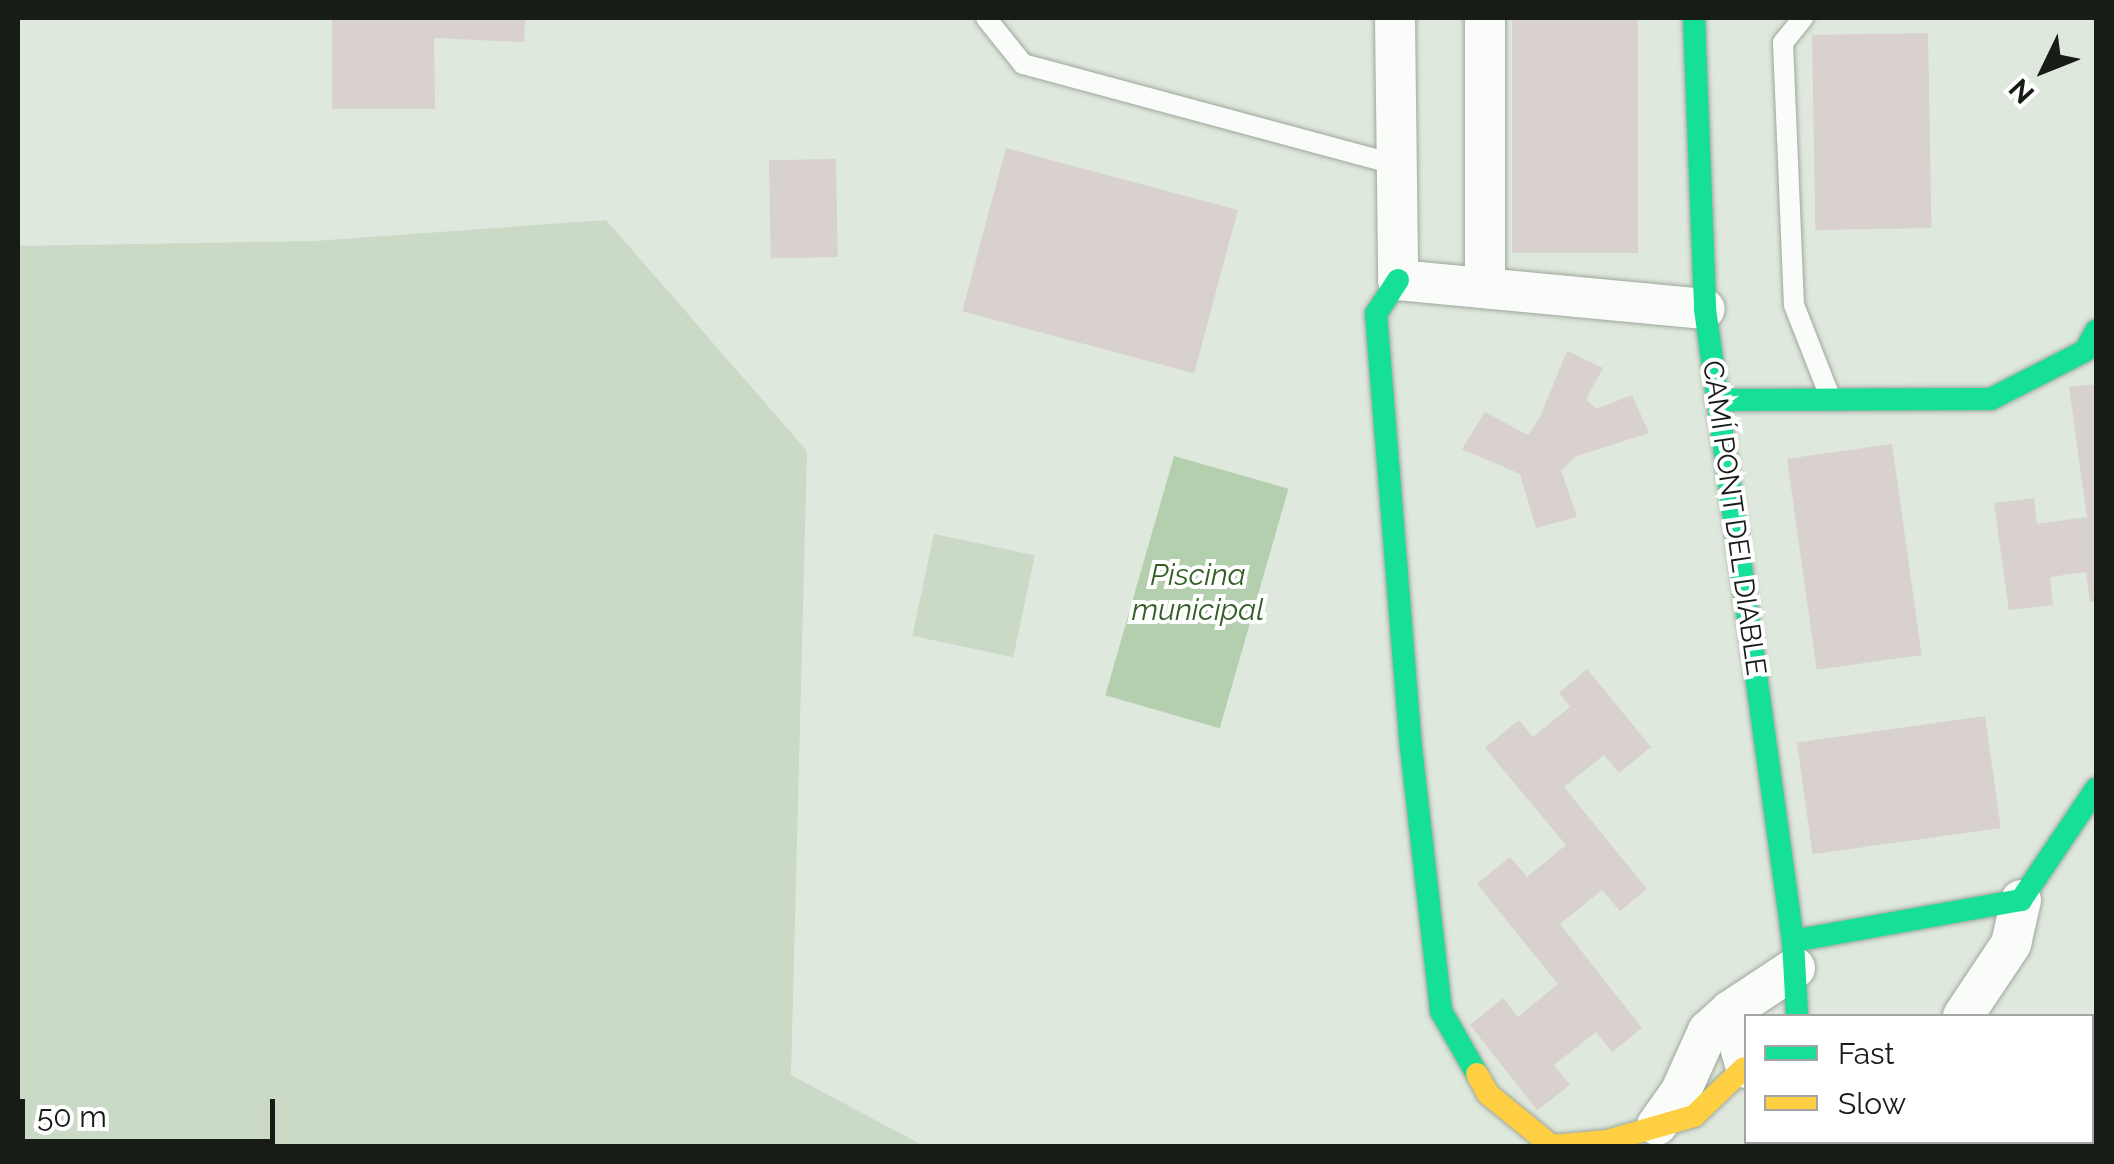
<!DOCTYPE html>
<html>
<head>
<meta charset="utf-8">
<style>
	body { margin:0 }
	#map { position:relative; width:2114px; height:1164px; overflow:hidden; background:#dee8dc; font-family:Raleway,sans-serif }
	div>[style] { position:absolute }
	.green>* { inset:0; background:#cadac7; transform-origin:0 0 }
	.water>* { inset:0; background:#b3cfad; transform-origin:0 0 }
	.building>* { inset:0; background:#d8d1ce; transform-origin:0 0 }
	.roads { filter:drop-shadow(0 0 2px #9fa79d) drop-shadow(0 0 2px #9fa79d) }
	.lane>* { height:20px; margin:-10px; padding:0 10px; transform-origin:10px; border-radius:10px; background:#fafcfa }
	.street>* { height:40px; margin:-20px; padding:0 20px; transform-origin:20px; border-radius:20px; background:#fafcfa }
	.fast>* { height:22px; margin:-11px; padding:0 11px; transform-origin:11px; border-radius:11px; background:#16e098 }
	.slow>* { height:22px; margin:-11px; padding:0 11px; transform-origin:11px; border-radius:11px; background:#ffcf43 }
	span { translate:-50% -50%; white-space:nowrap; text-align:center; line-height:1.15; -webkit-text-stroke:8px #fff; paint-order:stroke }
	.street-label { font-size:28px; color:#171d16 }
	.water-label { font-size:30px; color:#315f26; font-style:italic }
	.frame { position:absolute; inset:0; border:20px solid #171d16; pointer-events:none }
	.legend { position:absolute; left:1744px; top:1014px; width:350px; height:130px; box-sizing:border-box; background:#fff; border:2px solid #a2a5a2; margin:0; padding:12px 18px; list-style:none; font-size:30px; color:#171d16 }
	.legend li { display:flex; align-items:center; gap:20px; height:50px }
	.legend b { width:50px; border:2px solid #a2a5a2 }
	.north { position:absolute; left:1994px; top:20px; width:100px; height:100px; -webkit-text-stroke:8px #fff; paint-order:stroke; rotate:227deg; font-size:28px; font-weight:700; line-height:40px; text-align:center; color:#171d16 }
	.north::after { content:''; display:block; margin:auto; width:35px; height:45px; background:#171d16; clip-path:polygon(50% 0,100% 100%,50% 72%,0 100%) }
	.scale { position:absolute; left:20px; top:1099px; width:255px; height:45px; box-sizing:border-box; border:5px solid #171d16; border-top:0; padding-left:12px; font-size:30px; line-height:35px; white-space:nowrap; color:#171d16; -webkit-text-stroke:8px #fff; paint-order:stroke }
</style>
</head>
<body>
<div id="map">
	<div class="green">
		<i style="clip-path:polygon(606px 220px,807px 451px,791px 1075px,924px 1146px,18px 1146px,18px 246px,314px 241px)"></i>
		<i style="left:934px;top:534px;width:103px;height:104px;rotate:12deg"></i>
	</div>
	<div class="water">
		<i style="left:1174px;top:456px;width:119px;height:249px;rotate:16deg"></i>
	</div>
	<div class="building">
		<i style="clip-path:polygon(332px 18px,525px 18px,524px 42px,434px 38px,435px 109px,332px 109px)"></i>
		<i style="left:1512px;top:18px;width:126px;height:235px"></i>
		<i style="left:1928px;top:33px;width:195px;height:116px;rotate:89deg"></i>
		<i style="left:1006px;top:148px;width:240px;height:169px;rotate:15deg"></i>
		<i style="left:836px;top:159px;width:98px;height:67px;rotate:89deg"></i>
		<i style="clip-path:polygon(1567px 351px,1603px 368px,1586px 399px,1596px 409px,1632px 395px,1649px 433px,1577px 456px,1561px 470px,1577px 517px,1536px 528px,1520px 474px,1462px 449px,1485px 412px,1528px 435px,1540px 417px)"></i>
		<i style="clip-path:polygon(2096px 384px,2096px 601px,2090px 602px,2086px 572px,2050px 577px,2053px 605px,2009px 610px,1994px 503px,2034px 498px,2037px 524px,2087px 517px,2069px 387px)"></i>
		<i style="left:1892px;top:444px;width:213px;height:106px;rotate:82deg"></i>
		<i style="clip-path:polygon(1587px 669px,1651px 747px,1619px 773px,1604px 755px,1564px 787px,1647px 889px,1620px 911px,1602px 890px,1560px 924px,1642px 1028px,1612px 1052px,1596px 1032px,1554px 1065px,1570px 1085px,1537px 1110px,1470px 1025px,1503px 998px,1518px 1017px,1558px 984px,1477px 884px,1510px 857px,1527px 877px,1566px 845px,1485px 748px,1519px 720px,1533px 737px,1570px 707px,1559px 693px)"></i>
		<i style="left:1985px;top:716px;width:113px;height:190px;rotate:82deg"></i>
		<i style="left:1982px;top:1142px;width:53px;height:4px"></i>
	</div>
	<div class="roads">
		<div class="lane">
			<i style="left:986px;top:18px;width:59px;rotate:51.2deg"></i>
			<i style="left:1023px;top:64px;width:387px;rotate:15.1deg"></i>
			<i style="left:1803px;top:18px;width:32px;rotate:129deg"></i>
			<i style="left:1783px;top:43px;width:262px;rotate:87.6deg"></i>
			<i style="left:1794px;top:305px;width:99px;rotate:68.6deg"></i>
		</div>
		<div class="street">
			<i style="left:1395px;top:18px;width:262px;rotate:89.3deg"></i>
			<i style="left:1398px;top:280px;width:308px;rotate:5.4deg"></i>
			<i style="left:1485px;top:288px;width:270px;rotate:-90deg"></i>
			<i style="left:1963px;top:1016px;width:87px;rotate:-56.3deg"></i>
			<i style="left:2011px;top:944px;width:45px;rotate:-77.2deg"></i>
			<i style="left:1746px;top:1068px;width:59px;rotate:-105.7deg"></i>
			<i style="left:1730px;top:1011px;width:78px;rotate:-33.5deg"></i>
			<i style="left:1657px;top:1125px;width:42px;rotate:-54.8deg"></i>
			<i style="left:1681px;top:1091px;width:66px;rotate:-65.8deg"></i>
			<i style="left:1708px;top:1031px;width:30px;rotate:-42deg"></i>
			<i style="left:1816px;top:1142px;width:4px;rotate:76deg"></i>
		</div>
		<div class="fast">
			<i style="left:1694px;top:18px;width:291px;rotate:87.8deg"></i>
			<i style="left:1705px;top:309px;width:638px;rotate:82.07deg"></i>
			<i style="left:1793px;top:941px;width:75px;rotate:86.9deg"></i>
			<i style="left:1398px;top:280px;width:40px;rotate:122.9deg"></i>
			<i style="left:1376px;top:314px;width:434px;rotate:85.4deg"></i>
			<i style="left:1411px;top:747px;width:266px;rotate:83.5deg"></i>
			<i style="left:1441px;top:1011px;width:73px;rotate:60.3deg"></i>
			<i style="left:1717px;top:400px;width:274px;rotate:-0.2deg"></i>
			<i style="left:1991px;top:399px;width:106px;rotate:-27.1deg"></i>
			<i style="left:2085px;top:351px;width:23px;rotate:-61deg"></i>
			<i style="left:1793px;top:941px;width:232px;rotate:-10.2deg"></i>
			<i style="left:2021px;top:900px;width:134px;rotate:-56deg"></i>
		</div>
		<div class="slow">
			<i style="left:1477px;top:1074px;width:23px;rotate:61deg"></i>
			<i style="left:1488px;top:1094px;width:82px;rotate:39.1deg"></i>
			<i style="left:1552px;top:1146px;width:55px;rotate:-5.2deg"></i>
			<i style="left:1607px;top:1141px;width:91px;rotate:-16deg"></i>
			<i style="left:1694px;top:1116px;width:69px;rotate:-43.8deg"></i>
		</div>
	</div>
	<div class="street-label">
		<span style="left:1734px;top:518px;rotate:82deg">CAMÍ PONT DEL DIABLE</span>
	</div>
	<div class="water-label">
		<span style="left:1198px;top:592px">Piscina<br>municipal</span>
	</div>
	<div class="frame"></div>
	<ul class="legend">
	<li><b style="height:12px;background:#16e098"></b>Fast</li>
	<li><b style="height:12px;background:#ffcf43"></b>Slow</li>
	</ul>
	<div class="north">N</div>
	<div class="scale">50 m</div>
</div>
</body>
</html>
